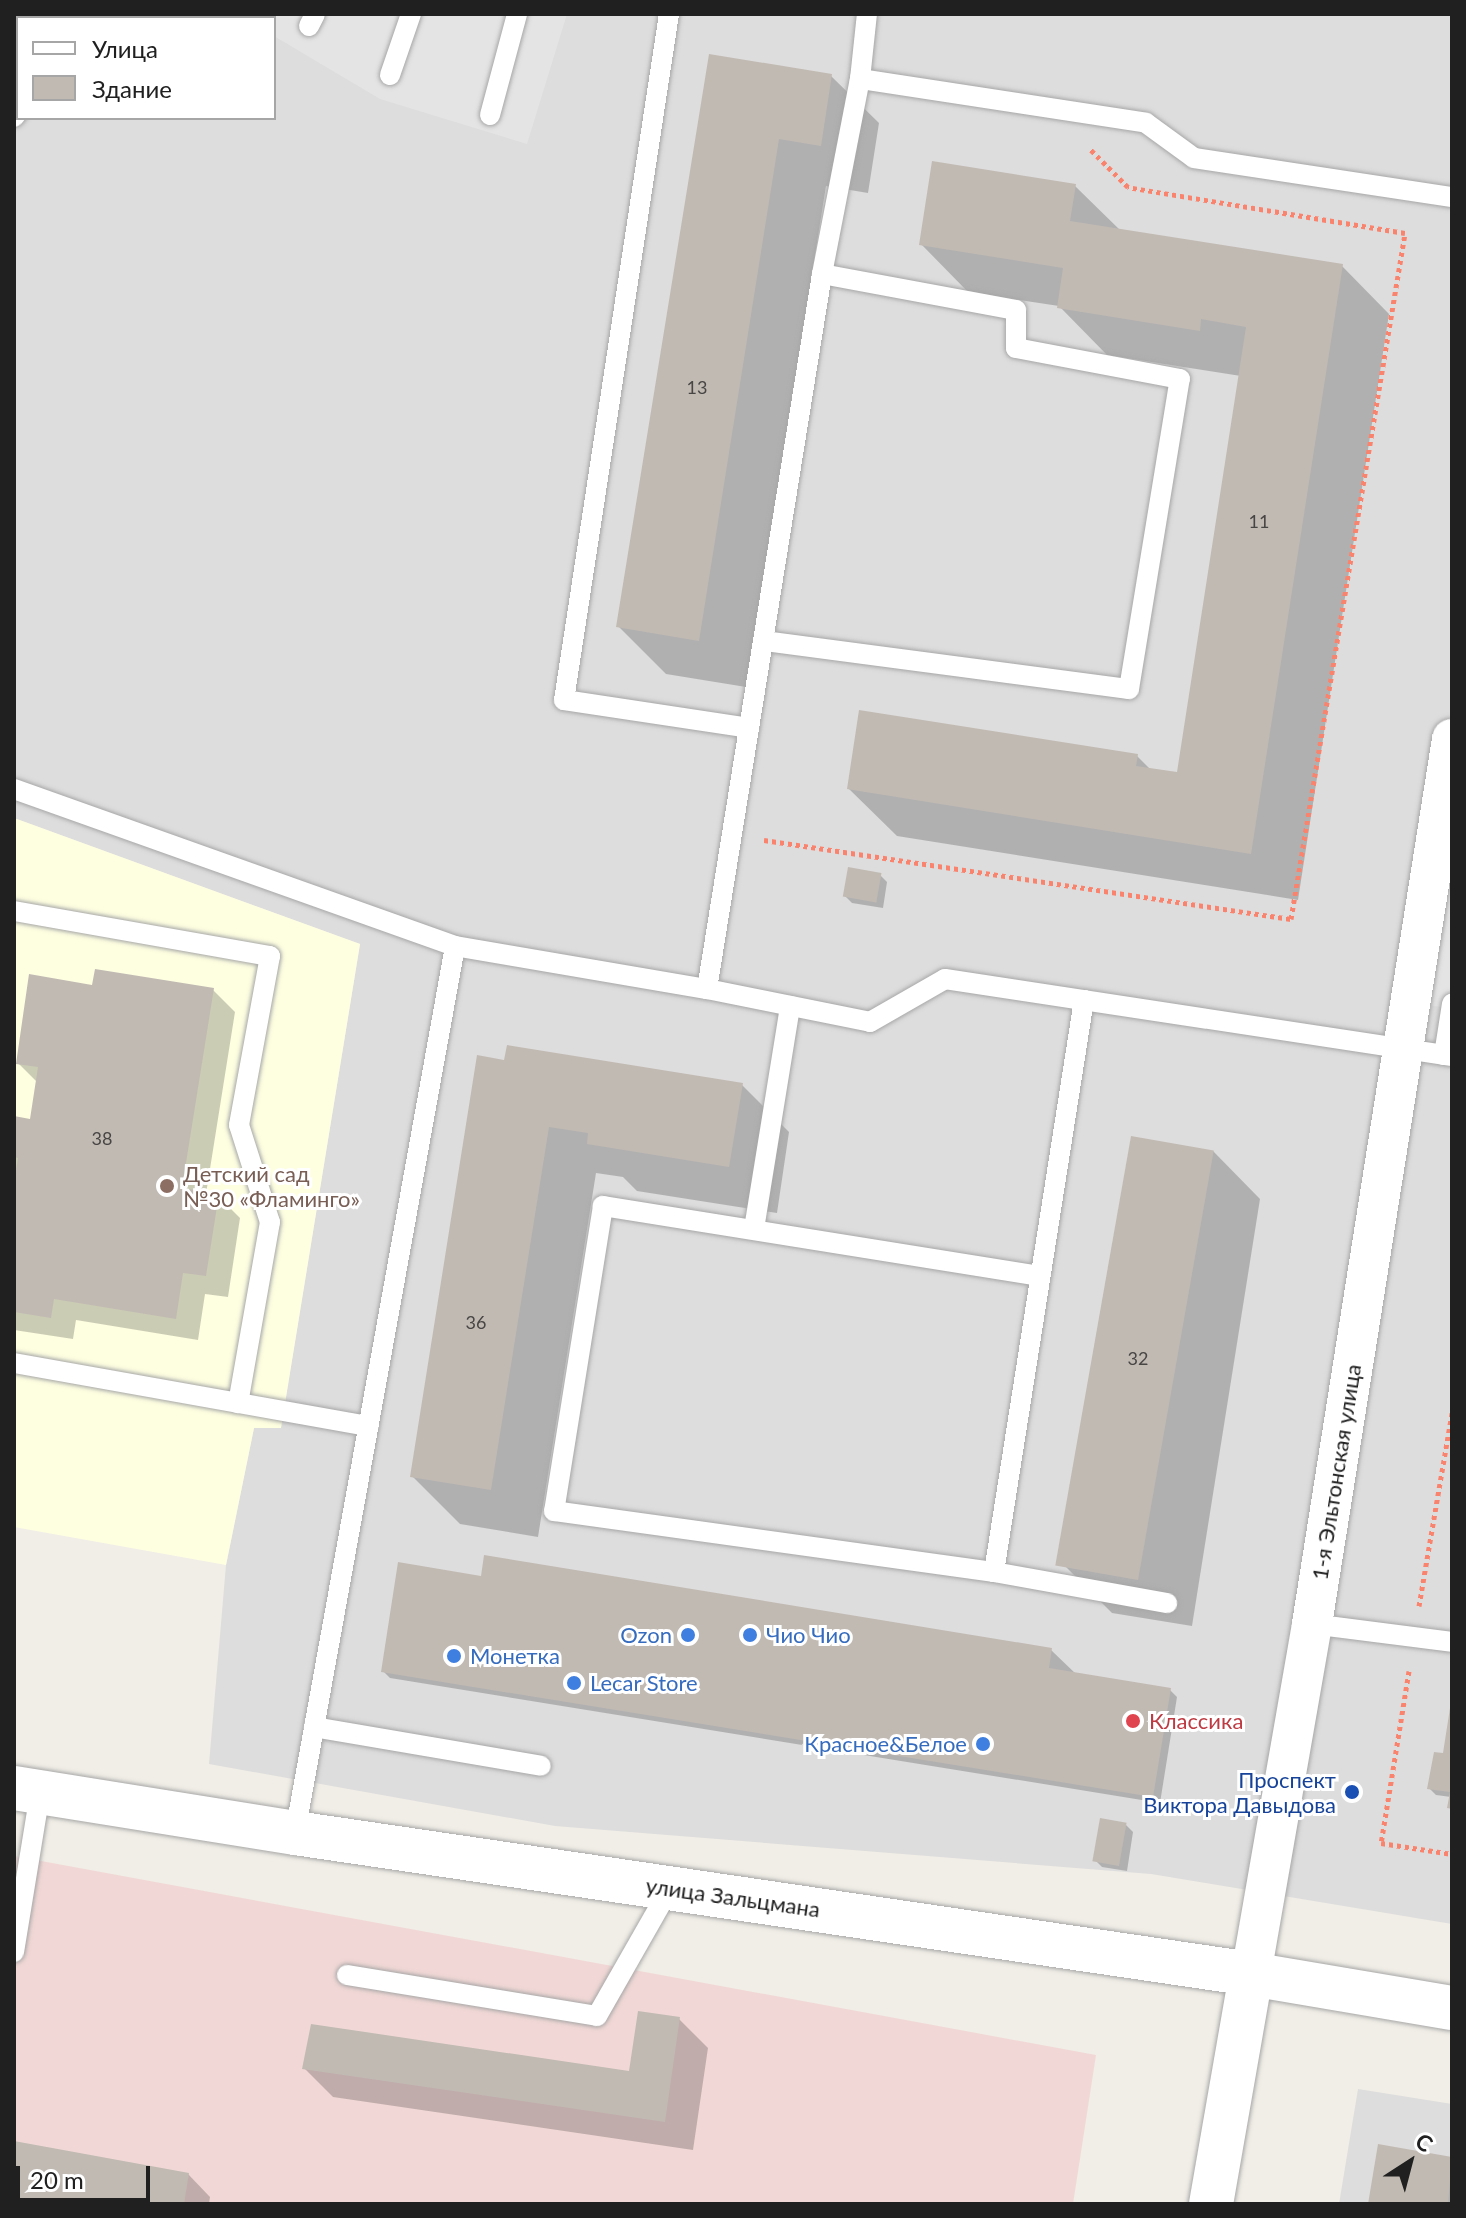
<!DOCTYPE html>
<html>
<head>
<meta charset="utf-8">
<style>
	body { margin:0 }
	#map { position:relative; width:1466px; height:2218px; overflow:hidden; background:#f1eee7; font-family:Lato,sans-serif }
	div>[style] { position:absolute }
	.residential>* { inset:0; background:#dedddd }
	.commercial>* { inset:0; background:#f1d8d6 }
	.education>* { inset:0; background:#feffe1 }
	.parking>* { inset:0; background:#e4e4e4 }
	.shadow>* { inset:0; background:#0003 }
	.building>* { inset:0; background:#c1bab3; transform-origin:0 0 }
	.path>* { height:5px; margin-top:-2.5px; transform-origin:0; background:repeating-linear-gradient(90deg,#fa836e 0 4px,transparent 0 8px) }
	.roads { filter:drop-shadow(0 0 2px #a7a7a7) drop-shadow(0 0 2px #a7a7a7) }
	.service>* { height:20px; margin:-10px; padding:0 10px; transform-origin:10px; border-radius:10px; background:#fff }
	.minor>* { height:40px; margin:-20px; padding:0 20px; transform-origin:20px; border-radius:20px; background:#fff }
	.tertiary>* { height:44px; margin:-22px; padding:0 22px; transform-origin:22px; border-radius:22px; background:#fff }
	.dots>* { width:22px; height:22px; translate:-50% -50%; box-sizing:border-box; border:4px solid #fff; border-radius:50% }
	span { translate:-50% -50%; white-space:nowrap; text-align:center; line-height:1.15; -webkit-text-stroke:6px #fff; paint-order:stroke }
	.number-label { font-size:18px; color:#484645 }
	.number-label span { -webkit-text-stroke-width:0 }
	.education-label { font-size:22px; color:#785e54 }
	.left { translate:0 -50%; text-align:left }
	.street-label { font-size:22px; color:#202020 }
	.shop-label { font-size:22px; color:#366cbe }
	.right { translate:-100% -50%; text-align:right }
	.health-label { font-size:22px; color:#be3a42 }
	.transit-label { font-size:22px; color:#164399 }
	.frame { position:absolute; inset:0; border:16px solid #202020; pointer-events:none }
	.legend { position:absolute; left:16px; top:16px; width:260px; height:104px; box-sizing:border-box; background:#fff; border:2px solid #a6a6a6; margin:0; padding:10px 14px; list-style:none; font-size:24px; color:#202020 }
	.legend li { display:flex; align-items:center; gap:16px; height:40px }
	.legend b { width:40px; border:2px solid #a6a6a6 }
	.north { position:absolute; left:1370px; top:2122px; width:80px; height:80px; -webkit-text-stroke:6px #fff; paint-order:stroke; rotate:36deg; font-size:22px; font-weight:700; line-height:32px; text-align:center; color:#202020 }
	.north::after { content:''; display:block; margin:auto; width:28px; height:36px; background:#202020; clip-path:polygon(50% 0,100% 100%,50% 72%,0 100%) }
	.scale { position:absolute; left:16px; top:2166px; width:134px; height:36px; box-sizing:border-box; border:4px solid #202020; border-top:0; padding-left:10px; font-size:24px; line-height:28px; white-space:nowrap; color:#202020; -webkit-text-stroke:6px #fff; paint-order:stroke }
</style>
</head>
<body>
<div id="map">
	<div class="residential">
		<i style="clip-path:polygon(evenodd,14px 14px,1452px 14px,1452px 1924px,1151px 1874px,555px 1826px,209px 1764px,226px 1565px,254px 1428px,281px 1427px,360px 944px,14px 818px,14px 14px,18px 18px,274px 18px,274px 118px,18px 118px,18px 18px)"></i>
		<i style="clip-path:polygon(1358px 2089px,1452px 2104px,1452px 2204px,1339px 2204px)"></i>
	</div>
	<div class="commercial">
		<i style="clip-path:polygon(14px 1856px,1096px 2055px,1073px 2204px,14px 2204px)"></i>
	</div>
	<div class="education">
		<i style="clip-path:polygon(14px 818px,360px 944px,281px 1428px,254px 1428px,226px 1565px,14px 1527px)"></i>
	</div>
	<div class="parking">
		<i style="clip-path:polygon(257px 14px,567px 14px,527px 144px,380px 99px,274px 36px,274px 18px,255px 18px)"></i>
		<i style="clip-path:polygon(1452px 794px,1452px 1009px,1418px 1003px)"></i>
	</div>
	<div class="shadow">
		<i style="clip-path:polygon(14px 14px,24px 14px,14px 26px)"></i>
		<i style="clip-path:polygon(710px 56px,831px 76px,879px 123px,868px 193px,826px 186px,746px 687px,666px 674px,619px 627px)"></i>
		<i style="clip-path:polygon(1075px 186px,1121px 231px,1342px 266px,1389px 314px,1298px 900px,897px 836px,849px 789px,1137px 756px,1151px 770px,1179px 775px,1241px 376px,1107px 355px,1059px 306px,968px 292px,921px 244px)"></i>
		<i style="clip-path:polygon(880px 875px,887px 882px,883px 908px,852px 903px,845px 896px)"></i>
		<i style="clip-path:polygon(94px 987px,213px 990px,235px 1012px,206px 1194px,218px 1196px,240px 1218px,228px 1297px,205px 1294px,198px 1340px,76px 1320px,73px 1339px,14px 1330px,14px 1195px,18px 1171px,14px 1167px,14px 1118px,32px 1121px,38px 1083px,18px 1063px)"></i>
		<i style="clip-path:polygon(506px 1062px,742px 1085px,789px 1132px,777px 1213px,637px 1191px,623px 1177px,596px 1173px,538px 1537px,460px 1524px,412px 1476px)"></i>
		<i style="clip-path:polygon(1213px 1151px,1260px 1199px,1192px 1626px,1112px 1613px,1064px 1565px)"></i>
		<i style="clip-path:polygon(480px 1578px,1051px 1650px,1076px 1674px,1170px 1690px,1177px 1697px,1160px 1803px,390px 1678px,383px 1671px)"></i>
		<i style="clip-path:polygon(1452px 1710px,1452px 1810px,1451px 1797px,1436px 1795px,1429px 1788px,1445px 1755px)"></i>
		<i style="clip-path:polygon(1126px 1825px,1133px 1832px,1127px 1871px,1102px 1867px,1095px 1860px)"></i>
		<i style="clip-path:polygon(679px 2019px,708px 2048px,693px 2150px,333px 2097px,304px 2068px,631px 2074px)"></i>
		<i style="clip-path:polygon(14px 2143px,188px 2174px,210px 2197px,209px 2204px,14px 2204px)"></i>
		<i style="clip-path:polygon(1380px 2147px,1452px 2159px,1452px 2204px,1371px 2204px)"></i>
	</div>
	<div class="building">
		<i style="clip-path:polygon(709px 54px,832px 74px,821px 146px,779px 139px,699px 641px,616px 627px)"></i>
		<i style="clip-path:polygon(932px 161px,1076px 184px,1070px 221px,1343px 264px,1251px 854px,847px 789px,859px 710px,1138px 754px,1136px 766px,1177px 772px,1246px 327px,1201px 319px,1200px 331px,1057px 308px,1063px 268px,919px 245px)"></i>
		<i style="left:848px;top:867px;width:34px;height:30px;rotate:10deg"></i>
		<i style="clip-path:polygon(95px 969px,214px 988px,182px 1188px,219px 1194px,206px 1276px,183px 1273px,176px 1319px,54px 1299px,51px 1318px,14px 1312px,14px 1182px,18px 1158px,14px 1157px,14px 1116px,30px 1119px,38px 1067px,16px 1064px,29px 974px,92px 985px)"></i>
		<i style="clip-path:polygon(507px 1045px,743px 1083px,729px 1167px,587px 1144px,588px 1133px,549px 1127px,491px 1490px,410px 1477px,477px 1055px,504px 1060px)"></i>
		<i style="left:1131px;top:1136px;width:84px;height:436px;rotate:10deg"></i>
		<i style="clip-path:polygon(484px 1555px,1052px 1648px,1049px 1668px,1171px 1688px,1153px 1797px,381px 1672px,398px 1562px,481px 1576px)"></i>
		<i style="clip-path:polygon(1450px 1708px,1452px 1709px,1452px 1809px,1447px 1808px,1450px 1792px,1427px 1789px,1434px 1752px,1443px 1753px)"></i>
		<i style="left:1100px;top:1818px;width:27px;height:44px;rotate:10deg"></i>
		<i style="clip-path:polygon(638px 2011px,680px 2017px,665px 2122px,302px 2069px,311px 2024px,629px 2071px)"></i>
		<i style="clip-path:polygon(14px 2141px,189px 2173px,184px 2204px,14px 2204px)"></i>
		<i style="clip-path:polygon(1378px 2144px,1452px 2157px,1448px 2204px,1368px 2204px)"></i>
	</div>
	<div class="path">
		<i style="left:764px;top:840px;width:533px;rotate:8.53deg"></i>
		<i style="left:1291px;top:919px;width:695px;rotate:-80.56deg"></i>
		<i style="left:1405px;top:233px;width:281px;rotate:-170.6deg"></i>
		<i style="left:1128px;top:187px;width:54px;rotate:-135deg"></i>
		<i style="left:1419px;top:1606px;width:196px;rotate:-80.3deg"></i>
		<i style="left:1409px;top:1671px;width:174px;rotate:99.2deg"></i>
		<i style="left:1381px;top:1843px;width:72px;rotate:8.8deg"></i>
	</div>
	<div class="roads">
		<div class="service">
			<i style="left:669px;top:14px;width:694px;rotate:98.7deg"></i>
			<i style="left:564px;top:700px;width:187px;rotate:8.6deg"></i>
			<i style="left:95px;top:18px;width:5px;rotate:-53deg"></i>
			<i style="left:309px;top:26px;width:13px;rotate:-63deg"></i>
			<i style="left:390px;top:75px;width:65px;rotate:-71deg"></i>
			<i style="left:860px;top:79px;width:65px;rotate:-83.9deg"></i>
			<i style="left:490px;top:115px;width:105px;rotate:-75deg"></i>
			<i style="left:14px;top:117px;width:6px;rotate:-51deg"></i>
			<i style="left:764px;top:641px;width:368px;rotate:7.5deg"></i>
			<i style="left:1129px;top:689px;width:314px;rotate:-80.7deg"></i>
			<i style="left:1180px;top:379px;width:167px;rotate:-169.3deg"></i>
			<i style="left:1016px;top:348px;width:38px;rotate:-90deg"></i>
			<i style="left:1016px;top:310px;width:197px;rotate:-169.5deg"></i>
			<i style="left:14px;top:789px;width:468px;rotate:19.6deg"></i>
			<i style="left:455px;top:946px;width:256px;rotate:9.7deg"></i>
			<i style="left:707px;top:989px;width:166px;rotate:11.4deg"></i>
			<i style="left:870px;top:1022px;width:86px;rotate:-29.8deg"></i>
			<i style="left:945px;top:979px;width:513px;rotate:8.64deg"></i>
			<i style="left:14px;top:911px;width:260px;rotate:10deg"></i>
			<i style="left:270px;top:956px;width:172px;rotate:100.4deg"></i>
			<i style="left:239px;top:1125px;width:102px;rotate:72.3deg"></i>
			<i style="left:270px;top:1222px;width:184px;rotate:100deg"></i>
			<i style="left:707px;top:989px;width:724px;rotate:-80.86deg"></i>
			<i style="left:822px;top:274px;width:199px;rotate:-79deg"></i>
			<i style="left:860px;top:79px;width:289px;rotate:8.7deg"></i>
			<i style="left:1146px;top:123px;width:59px;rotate:36.1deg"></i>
			<i style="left:1194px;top:158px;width:261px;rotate:8.6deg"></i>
			<i style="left:1444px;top:1055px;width:52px;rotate:-81.1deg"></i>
			<i style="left:754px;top:1229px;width:226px;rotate:-80.8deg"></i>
			<i style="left:1040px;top:1276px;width:443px;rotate:-170.9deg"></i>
			<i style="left:603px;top:1206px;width:309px;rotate:99.1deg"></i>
			<i style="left:554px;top:1511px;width:444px;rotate:7.9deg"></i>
			<i style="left:994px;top:1572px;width:176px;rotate:10.2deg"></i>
			<i style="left:14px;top:1363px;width:360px;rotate:10.1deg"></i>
			<i style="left:994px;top:1572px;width:579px;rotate:-81.06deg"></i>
			<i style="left:1312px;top:1624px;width:141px;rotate:7.3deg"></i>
			<i style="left:314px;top:1727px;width:230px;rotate:9.7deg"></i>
			<i style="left:295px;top:1833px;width:901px;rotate:-79.77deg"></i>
			<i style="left:14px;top:1952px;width:161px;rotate:-80.7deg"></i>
			<i style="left:347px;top:1975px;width:253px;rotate:9.3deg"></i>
			<i style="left:597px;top:2016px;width:147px;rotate:-60.3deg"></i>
		</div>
		<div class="minor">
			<i style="left:1251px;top:1974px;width:355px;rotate:-80.1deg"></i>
			<i style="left:1312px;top:1624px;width:896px;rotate:-81.01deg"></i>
		</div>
		<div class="tertiary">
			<i style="left:14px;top:1788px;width:285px;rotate:9.1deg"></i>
			<i style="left:295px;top:1833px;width:966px;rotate:8.39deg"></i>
			<i style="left:1251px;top:1974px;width:204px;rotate:9.6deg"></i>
			<i style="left:1211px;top:2204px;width:233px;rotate:-80.1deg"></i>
		</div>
	</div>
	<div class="dots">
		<i style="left:167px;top:1186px;background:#8d6e63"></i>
		<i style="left:688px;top:1635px;background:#3f7fe0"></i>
		<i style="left:750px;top:1635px;background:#3f7fe0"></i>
		<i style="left:454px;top:1656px;background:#3f7fe0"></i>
		<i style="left:574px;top:1683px;background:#3f7fe0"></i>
		<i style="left:1133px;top:1721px;background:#e0444e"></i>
		<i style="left:983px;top:1744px;background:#3f7fe0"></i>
		<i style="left:1352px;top:1792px;background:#1a4fb4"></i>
	</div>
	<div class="number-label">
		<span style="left:697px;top:387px">13</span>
		<span style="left:1259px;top:521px">11</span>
		<span style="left:102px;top:1138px">38</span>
		<span style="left:476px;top:1322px">36</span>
		<span style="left:1138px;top:1358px">32</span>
	</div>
	<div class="education-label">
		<span class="left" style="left:183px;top:1186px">Детский сад<br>№30 «Фламинго»</span>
	</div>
	<div class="street-label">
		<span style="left:1336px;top:1472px;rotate:-81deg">1-я Эльтонская улица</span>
		<span style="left:733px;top:1897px;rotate:8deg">улица Зальцмана</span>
	</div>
	<div class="shop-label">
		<span class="right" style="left:672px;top:1635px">Ozon</span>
		<span class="left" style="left:766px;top:1635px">Чио Чио</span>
		<span class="left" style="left:470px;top:1656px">Монетка</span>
		<span class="left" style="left:590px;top:1683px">Lecar Store</span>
		<span class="right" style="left:967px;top:1744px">Красное&amp;Белое</span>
	</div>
	<div class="health-label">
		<span class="left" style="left:1149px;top:1721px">Классика</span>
	</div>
	<div class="transit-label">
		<span class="right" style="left:1336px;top:1792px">Проспект<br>Виктора Давыдова</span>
	</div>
	<div class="frame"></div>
	<ul class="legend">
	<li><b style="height:10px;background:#fff"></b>Улица</li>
	<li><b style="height:22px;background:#c1bab3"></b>Здание</li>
	</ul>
	<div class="north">С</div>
	<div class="scale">20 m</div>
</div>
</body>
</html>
